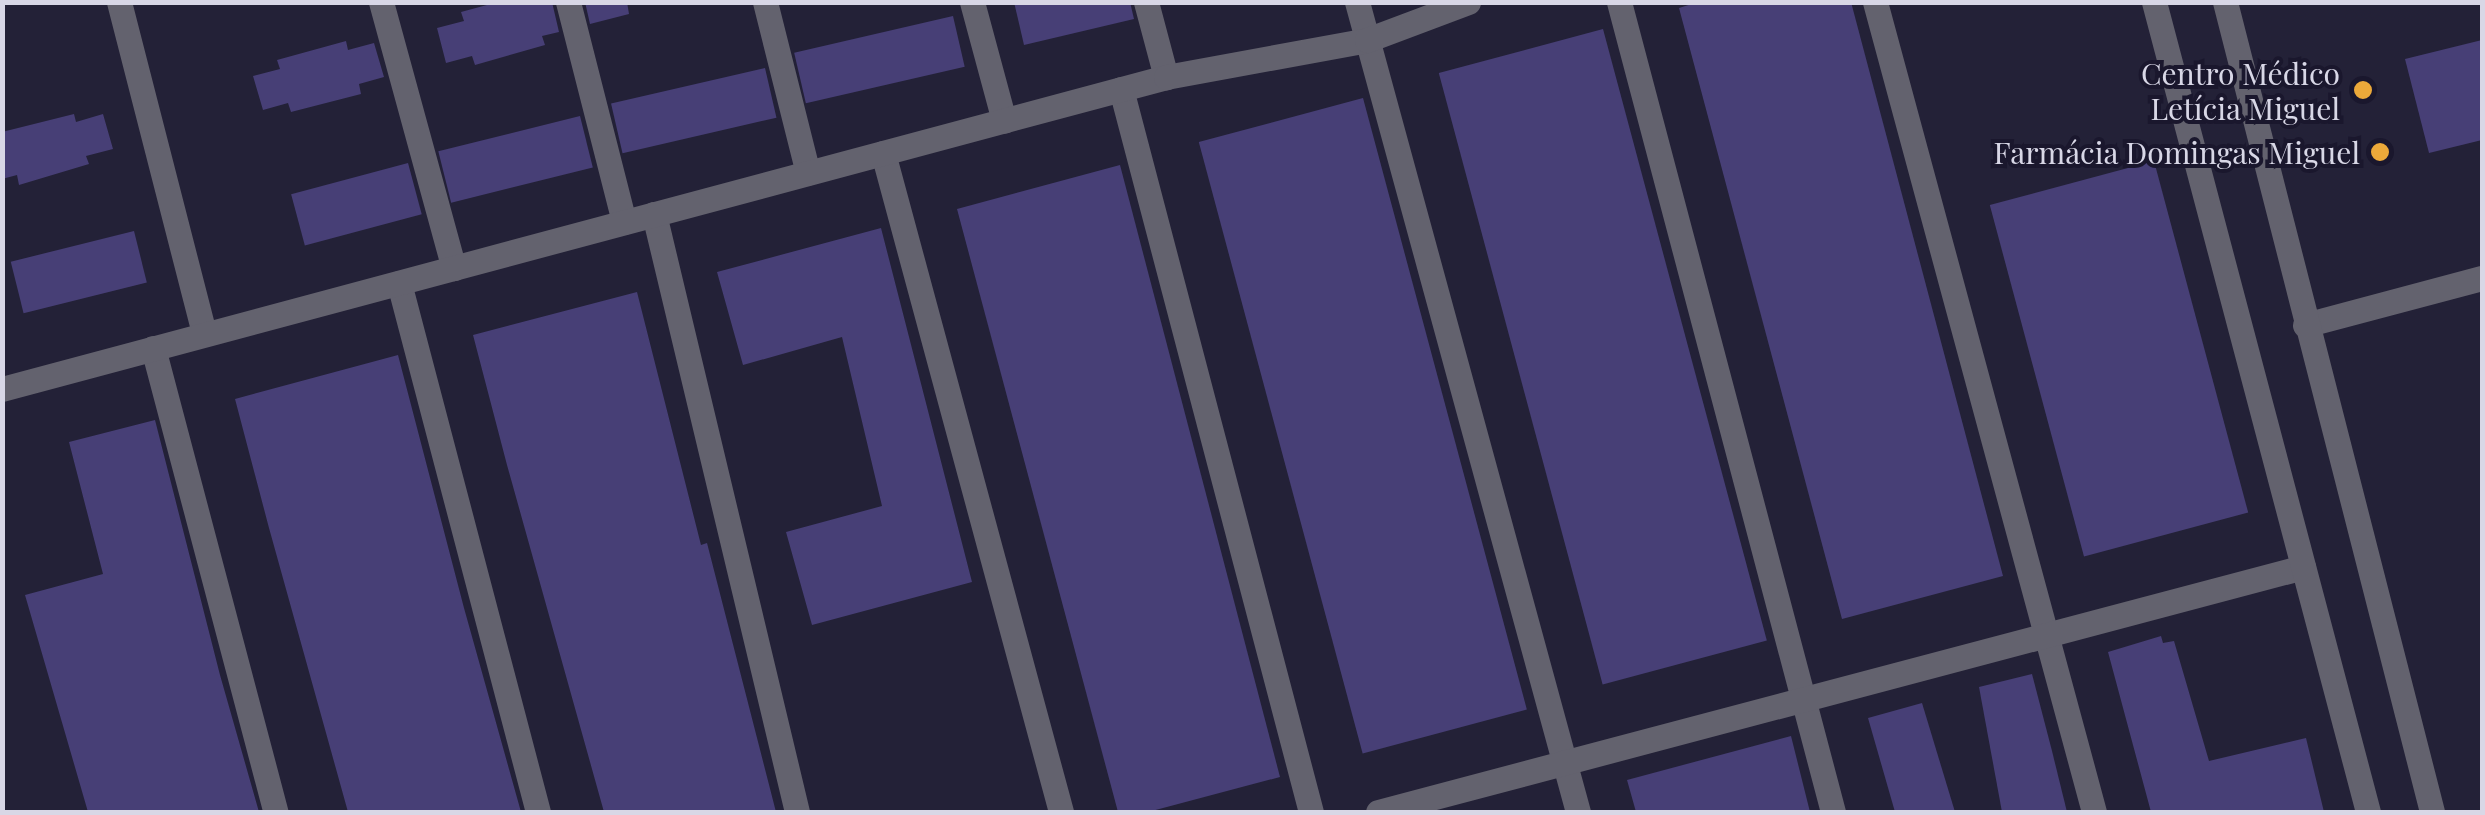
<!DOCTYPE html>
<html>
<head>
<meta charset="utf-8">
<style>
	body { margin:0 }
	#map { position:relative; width:2485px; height:815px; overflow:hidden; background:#232137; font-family:"Playfair Display",serif }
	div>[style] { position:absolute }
	.building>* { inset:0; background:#473f76; transform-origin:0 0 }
	.minor>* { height:25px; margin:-12.5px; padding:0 12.5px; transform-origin:12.5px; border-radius:12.5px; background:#63626e }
	.tertiary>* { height:25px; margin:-12.5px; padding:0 12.5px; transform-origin:12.5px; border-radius:12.5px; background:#63626e }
	.dots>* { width:28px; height:28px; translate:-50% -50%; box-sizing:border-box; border:5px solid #1a172d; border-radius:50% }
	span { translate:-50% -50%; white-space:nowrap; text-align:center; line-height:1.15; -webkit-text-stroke:8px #1a172d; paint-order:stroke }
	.poi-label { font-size:30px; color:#d8d7e6 }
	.right { translate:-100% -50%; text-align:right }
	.frame { position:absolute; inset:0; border:5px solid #d8d7e6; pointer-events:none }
</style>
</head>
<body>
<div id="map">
	<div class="building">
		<i style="clip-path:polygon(498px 2px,552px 2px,559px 32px,542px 36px,545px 45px,475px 65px,472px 56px,446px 63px,437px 28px,464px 21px,461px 12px)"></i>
		<i style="clip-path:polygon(585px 2px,627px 2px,629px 14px,590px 24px)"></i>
		<i style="clip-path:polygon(1014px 2px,1130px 2px,1134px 19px,1024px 45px)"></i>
		<i style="clip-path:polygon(1698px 2px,1851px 2px,2003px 576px,1842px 619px,1679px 8px)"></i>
		<i style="left:953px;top:16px;width:52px;height:163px;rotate:77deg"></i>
		<i style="left:1603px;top:29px;width:633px;height:170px;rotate:75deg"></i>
		<i style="clip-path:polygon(2482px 40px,2482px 140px,2429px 153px,2405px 59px)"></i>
		<i style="clip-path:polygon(346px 41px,348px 50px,374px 43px,384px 77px,359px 84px,361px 94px,291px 112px,288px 103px,263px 110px,253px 76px,280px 69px,277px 60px)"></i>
		<i style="left:765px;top:68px;width:51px;height:158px;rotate:77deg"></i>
		<i style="left:1363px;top:98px;width:633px;height:170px;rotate:75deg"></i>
		<i style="clip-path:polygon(74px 114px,76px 122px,103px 114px,113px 149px,86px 156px,89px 164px,19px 185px,17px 175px,2px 179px,2px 132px)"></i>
		<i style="left:580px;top:116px;width:53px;height:146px;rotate:76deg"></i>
		<i style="left:2154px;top:161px;width:364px;height:170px;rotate:75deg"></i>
		<i style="left:408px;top:163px;width:53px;height:121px;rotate:75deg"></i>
		<i style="clip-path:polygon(1120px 165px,1280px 777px,1148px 812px,1118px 812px,957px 209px)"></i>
		<i style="clip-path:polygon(881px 228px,972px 582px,812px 625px,786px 532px,882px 506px,842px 337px,743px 365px,717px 272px)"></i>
		<i style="left:134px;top:231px;width:53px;height:127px;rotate:76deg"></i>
		<i style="clip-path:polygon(637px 292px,701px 545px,707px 543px,776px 812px,604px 812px,507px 465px,473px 335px)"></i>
		<i style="clip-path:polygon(398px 355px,464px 608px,521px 812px,348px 812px,269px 528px,235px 399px)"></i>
		<i style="clip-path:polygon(155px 420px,220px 675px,259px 812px,88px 812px,25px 595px,103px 574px,69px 442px)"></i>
		<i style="clip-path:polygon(2161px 636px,2163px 643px,2174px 641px,2209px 761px,2306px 738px,2324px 812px,2151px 812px,2108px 652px)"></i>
		<i style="clip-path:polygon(2032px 674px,2052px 751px,2067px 812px,2002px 812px,1979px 687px)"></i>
		<i style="clip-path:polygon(1922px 703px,1955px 812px,1895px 812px,1868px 718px)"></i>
		<i style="clip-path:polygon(1791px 736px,1810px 812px,1636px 812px,1627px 780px)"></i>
	</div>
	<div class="minor">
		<i style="left:119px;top:2px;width:343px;rotate:75.6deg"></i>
		<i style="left:381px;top:2px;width:276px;rotate:74.7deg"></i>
		<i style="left:568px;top:2px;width:227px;rotate:75.7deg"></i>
		<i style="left:765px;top:2px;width:176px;rotate:75.9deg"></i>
		<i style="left:972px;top:2px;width:123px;rotate:74.9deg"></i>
		<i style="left:1146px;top:2px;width:78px;rotate:75.1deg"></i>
		<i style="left:1357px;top:2px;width:840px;rotate:74.74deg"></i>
		<i style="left:1619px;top:2px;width:838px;rotate:75.2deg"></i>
		<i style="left:1875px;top:2px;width:839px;rotate:74.87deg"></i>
		<i style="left:1121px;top:89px;width:748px;rotate:75.28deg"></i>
		<i style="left:883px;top:153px;width:683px;rotate:74.88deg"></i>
		<i style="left:654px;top:214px;width:615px;rotate:76.55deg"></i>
		<i style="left:399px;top:283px;width:547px;rotate:75.28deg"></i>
		<i style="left:2305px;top:325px;width:183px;rotate:-14.9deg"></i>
		<i style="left:153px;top:348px;width:480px;rotate:75.2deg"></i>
		<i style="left:1378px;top:812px;width:957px;rotate:-14.83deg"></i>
	</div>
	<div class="tertiary">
		<i style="left:2154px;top:2px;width:838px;rotate:75.2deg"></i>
		<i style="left:2225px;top:2px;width:836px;rotate:75.66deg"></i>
		<i style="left:2px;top:389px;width:1205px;rotate:-15deg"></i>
		<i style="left:1166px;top:77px;width:204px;rotate:-10.4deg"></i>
		<i style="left:1367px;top:40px;width:108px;rotate:-20.6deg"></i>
	</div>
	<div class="dots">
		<i style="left:2363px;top:90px;background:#eca93a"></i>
		<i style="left:2380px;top:152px;background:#eca93a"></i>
	</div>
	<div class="poi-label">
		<span class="right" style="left:2340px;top:90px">Centro Médico<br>Letícia Miguel</span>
		<span class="right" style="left:2360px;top:152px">Farmácia Domingas Miguel</span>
	</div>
	<div class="frame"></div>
</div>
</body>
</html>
